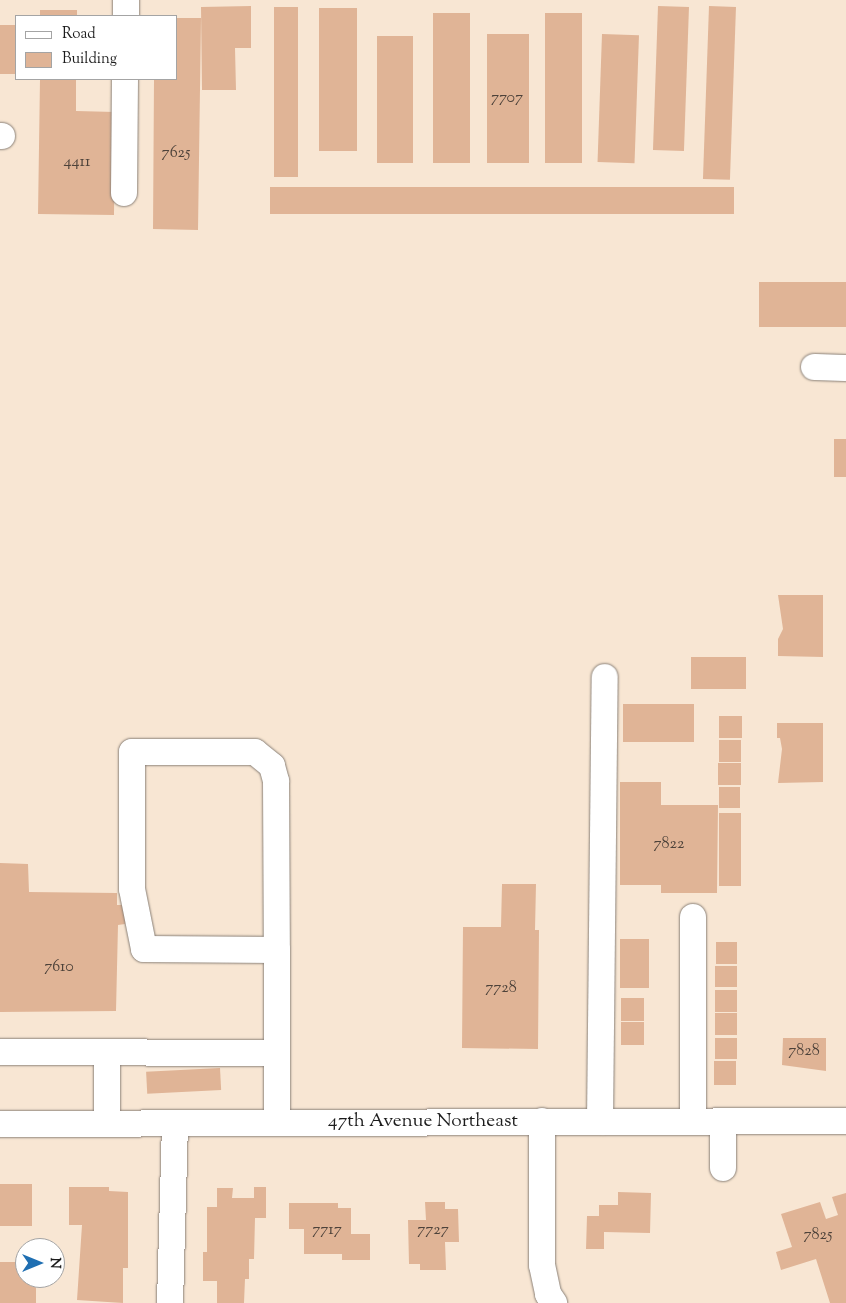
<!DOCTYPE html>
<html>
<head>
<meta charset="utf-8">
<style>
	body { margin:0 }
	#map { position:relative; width:846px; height:1303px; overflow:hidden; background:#f8e6d3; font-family:"Sorts Mill Goudy",serif }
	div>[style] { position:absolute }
	.building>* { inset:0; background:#e0b496; transform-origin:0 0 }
	.roads { filter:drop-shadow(0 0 1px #8a8178) drop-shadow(0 0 1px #8a8178) }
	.minor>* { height:26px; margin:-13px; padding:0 13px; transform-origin:13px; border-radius:13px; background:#fff }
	span { translate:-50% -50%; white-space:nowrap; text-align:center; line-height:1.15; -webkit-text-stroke:4px #fff; paint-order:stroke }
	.number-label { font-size:16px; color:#4d423a }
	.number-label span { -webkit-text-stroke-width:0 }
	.street-label { font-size:19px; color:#1c1c1c }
	.legend { position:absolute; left:15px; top:15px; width:162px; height:65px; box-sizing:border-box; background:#fff; border:1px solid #a4a4a4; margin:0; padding:6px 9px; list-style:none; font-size:15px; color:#1c1c1c }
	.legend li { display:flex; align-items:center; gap:10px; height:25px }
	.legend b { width:25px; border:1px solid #a4a4a4 }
	.north { position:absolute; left:15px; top:1238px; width:50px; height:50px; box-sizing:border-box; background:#fff; border:1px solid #a4a4a4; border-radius:50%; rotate:90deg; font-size:14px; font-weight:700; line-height:20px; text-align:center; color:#1c1c1c }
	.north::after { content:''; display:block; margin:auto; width:18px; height:22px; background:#1f6fb2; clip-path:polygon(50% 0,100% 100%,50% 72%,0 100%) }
</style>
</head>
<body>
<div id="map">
	<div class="building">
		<i style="clip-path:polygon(251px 6px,251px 48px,235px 48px,236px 90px,202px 90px,201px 7px)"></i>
		<i style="left:658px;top:6px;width:31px;height:144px;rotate:2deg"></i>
		<i style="left:709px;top:6px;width:27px;height:173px;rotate:2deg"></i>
		<i style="left:274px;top:7px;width:24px;height:170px"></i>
		<i style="left:319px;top:8px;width:38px;height:143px"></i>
		<i style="left:40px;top:10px;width:37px;height:6px"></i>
		<i style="left:433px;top:13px;width:37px;height:150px"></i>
		<i style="left:545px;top:13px;width:37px;height:150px"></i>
		<i style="clip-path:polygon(176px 18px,201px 18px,198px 230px,153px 229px,154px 79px,176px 79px)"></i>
		<i style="left:0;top:25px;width:16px;height:49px"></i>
		<i style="left:487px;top:34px;width:42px;height:129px"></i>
		<i style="left:602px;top:34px;width:37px;height:128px;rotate:2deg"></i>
		<i style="left:377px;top:36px;width:36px;height:127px"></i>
		<i style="clip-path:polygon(40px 79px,76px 79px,76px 111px,115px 112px,114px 215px,38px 214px)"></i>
		<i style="left:270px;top:187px;width:464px;height:27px"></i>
		<i style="left:846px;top:282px;width:45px;height:87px;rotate:90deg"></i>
		<i style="left:834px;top:439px;width:12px;height:38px"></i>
		<i style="clip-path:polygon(778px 595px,823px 595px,823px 657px,778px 656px,778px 639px,783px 629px)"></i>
		<i style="left:691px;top:657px;width:55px;height:32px"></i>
		<i style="left:623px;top:704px;width:71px;height:38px"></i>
		<i style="left:719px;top:716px;width:23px;height:22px"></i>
		<i style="clip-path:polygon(777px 723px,823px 723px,823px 782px,778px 783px,782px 749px,780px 738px,777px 738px)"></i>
		<i style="left:719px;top:740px;width:22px;height:22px"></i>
		<i style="left:718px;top:763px;width:23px;height:22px"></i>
		<i style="clip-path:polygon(620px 782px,661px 782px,661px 805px,718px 805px,717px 893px,661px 893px,661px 885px,620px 885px)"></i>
		<i style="left:719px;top:787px;width:21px;height:21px"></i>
		<i style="left:719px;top:813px;width:22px;height:73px"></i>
		<i style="clip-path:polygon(0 863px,28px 864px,29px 892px,117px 893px,117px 905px,127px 905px,125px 924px,118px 925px,116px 1011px,0 1012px)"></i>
		<i style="clip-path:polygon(502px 884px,536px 884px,535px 930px,539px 930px,538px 1049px,462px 1048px,463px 927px,501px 927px)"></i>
		<i style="left:620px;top:939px;width:29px;height:49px"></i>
		<i style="left:716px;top:942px;width:21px;height:22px"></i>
		<i style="left:715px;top:966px;width:22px;height:21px"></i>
		<i style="left:715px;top:990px;width:22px;height:22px"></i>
		<i style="left:621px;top:998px;width:23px;height:23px"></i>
		<i style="left:715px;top:1013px;width:22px;height:22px"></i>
		<i style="left:621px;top:1022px;width:23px;height:23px"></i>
		<i style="left:715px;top:1038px;width:22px;height:21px"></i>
		<i style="clip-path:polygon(783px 1038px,826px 1038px,826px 1071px,782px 1065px)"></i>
		<i style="left:714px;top:1061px;width:22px;height:24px"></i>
		<i style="left:220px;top:1068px;width:22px;height:74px;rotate:87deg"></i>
		<i style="left:0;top:1184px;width:32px;height:42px"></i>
		<i style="clip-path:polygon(69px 1187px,109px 1187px,109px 1191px,128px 1192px,128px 1268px,123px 1268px,123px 1303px,77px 1300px,82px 1225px,69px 1225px)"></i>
		<i style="clip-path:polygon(254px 1187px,266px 1187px,266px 1218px,255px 1218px,254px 1259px,249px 1259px,249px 1279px,245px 1279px,244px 1303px,217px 1303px,217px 1281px,203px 1281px,203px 1252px,207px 1252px,207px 1207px,217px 1207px,217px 1188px,233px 1188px,232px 1198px,254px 1198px)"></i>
		<i style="clip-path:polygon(618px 1192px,651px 1193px,650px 1233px,604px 1232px,604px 1249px,586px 1249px,587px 1216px,599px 1216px,599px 1205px,618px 1205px)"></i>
		<i style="clip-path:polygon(846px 1193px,846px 1303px,830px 1303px,816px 1259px,781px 1270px,776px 1252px,792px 1247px,781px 1214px,820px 1202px,826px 1219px,838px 1215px,832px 1197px)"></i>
		<i style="clip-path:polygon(425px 1202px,445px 1202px,445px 1209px,458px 1209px,459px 1242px,445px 1242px,446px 1270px,420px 1270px,420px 1264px,409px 1264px,408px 1220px,426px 1220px)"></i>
		<i style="clip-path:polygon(289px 1203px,338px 1203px,338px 1208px,351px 1208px,351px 1234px,370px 1234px,370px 1260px,342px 1260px,342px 1254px,304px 1254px,304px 1229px,289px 1229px)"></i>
		<i style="clip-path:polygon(0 1262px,25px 1262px,25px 1278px,36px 1278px,36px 1303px,0 1303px)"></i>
	</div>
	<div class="roads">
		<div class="minor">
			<i style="left:126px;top:16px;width:16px;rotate:-90deg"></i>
			<i style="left:0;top:136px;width:2px"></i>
			<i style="left:124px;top:193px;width:114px;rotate:-89.5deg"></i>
			<i style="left:814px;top:367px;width:32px;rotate:2deg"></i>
			<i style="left:693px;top:917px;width:204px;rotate:90deg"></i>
			<i style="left:277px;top:950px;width:133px;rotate:-179.6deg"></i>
			<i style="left:144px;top:949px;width:61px;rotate:-101.3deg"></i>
			<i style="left:132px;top:889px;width:137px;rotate:-90deg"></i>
			<i style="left:132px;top:752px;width:123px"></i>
			<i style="left:255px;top:752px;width:22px;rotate:39deg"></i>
			<i style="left:272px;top:766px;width:16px;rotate:75deg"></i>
			<i style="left:276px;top:781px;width:169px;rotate:89.7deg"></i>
			<i style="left:277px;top:950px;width:103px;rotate:90deg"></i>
			<i style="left:0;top:1052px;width:277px;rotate:0.2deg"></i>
			<i style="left:277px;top:1053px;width:70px;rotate:90deg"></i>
			<i style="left:107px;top:1052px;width:71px;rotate:90deg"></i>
			<i style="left:542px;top:1121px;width:144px;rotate:90deg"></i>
			<i style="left:542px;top:1265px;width:30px;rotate:78deg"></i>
			<i style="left:548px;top:1294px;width:11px;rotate:56deg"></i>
			<i style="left:600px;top:1122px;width:445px;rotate:-89.4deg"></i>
			<i style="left:0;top:1124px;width:846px;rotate:-0.2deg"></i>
			<i style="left:723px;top:1168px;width:47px;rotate:-90deg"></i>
			<i style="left:170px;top:1303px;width:180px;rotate:-88.4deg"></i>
		</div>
	</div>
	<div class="number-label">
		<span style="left:507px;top:99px">7707</span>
		<span style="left:176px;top:154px">7625</span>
		<span style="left:77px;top:163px">4411</span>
		<span style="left:669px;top:845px">7822</span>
		<span style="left:59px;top:968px">7610</span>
		<span style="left:501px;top:989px">7728</span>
		<span style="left:804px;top:1052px">7828</span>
		<span style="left:327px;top:1231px">7717</span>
		<span style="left:433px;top:1231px">7727</span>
		<span style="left:818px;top:1236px">7825</span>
	</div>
	<div class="street-label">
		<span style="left:423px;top:1122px">47th Avenue Northeast</span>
	</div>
	<ul class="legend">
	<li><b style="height:6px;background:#fff"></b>Road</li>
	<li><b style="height:14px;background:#e0b496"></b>Building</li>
	</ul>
	<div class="north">N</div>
</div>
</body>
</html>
